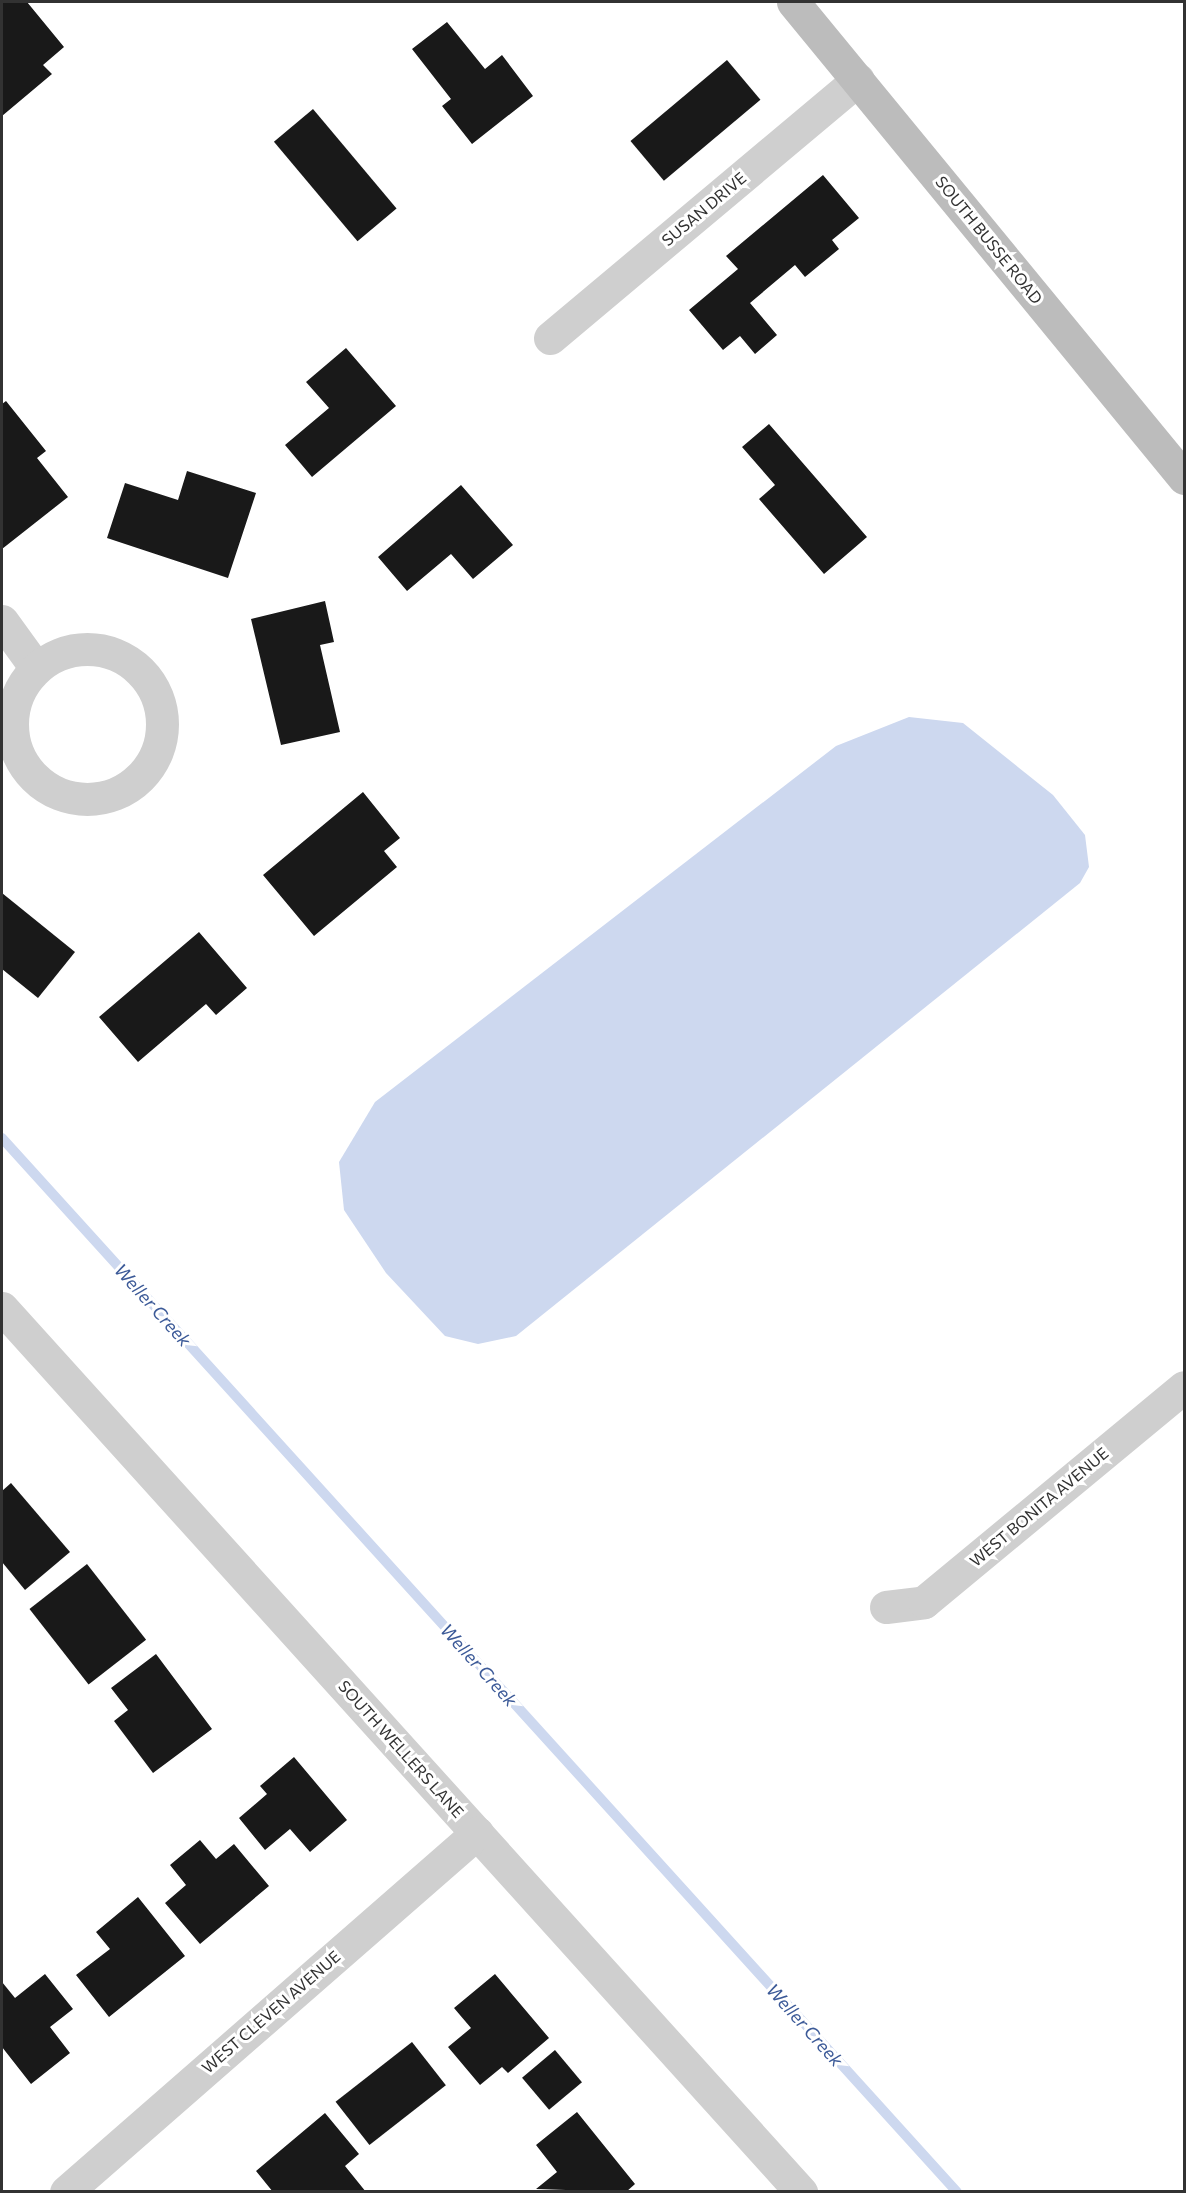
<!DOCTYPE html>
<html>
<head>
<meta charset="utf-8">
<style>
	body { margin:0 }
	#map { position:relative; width:1186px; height:2193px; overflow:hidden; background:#fff; font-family:Commissioner,sans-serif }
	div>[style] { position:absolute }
	.water>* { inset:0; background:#cdd8ef }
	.stream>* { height:10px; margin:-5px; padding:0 5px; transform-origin:5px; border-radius:5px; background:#cdd8ef }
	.building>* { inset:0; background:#191919; transform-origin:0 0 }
	.street>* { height:33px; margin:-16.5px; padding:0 16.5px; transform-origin:16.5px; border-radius:16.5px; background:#cfcfcf }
	.street>.ring { margin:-16.5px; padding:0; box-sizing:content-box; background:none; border:33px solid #cfcfcf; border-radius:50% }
	.secondary>* { height:33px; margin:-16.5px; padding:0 16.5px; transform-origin:16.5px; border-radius:16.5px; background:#bcbcbc }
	span { translate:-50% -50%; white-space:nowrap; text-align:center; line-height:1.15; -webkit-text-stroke:6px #fff; paint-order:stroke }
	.street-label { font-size:16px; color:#323232 }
	.water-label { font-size:18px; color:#3c5a98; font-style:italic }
	.frame { position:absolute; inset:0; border:3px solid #323232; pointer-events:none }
</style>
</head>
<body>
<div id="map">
	<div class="water">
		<i style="clip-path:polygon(909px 717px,963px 723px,1053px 795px,1085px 835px,1089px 867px,1080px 883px,516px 1336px,478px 1344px,445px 1336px,386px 1273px,344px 1210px,339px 1162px,375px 1102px,836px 746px)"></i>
	</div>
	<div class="stream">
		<i style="left:2px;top:1138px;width:1422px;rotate:47.82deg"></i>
	</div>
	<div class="building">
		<i style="clip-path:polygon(2px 2px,27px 2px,64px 47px,43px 65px,52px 74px,2px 116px)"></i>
		<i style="clip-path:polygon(447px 22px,485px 69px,502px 55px,533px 96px,472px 144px,442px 106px,451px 99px,412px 49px)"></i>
		<i style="left:727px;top:60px;width:52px;height:126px;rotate:50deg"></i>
		<i style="left:313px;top:109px;width:130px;height:51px;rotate:50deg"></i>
		<i style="clip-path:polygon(823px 175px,859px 218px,832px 240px,839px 249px,805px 277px,795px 265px,750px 303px,777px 335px,755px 354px,740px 336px,723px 350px,689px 310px,738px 269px,726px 256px)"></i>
		<i style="clip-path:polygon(346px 348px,396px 406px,312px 477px,285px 445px,329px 408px,306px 382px)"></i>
		<i style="clip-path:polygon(6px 401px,46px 451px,37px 458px,68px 497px,2px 549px,2px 404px)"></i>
		<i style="clip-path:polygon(769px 424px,867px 537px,824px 574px,759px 499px,775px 485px,742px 447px)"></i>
		<i style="clip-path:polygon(187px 471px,256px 493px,228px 578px,107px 538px,125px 483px,178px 500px)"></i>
		<i style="clip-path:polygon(461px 485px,513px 545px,473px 579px,451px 554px,407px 591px,378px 557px)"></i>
		<i style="clip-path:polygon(325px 601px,334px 642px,320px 645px,340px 732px,281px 745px,251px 619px)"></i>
		<i style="clip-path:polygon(363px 792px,400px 838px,384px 851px,397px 867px,314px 936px,263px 875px)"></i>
		<i style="clip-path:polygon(2px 893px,75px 952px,38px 998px,2px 969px)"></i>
		<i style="clip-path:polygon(199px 932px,247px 988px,216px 1015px,206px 1004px,138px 1062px,99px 1017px)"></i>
		<i style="clip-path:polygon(11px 1483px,70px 1552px,25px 1590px,2px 1562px,2px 1491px)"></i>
		<i style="left:87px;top:1564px;width:96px;height:73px;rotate:52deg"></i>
		<i style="clip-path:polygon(156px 1654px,212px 1729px,153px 1773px,114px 1721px,128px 1710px,111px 1688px)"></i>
		<i style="clip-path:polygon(294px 1757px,347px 1820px,310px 1852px,290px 1829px,265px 1850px,239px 1818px,267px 1794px,260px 1786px)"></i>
		<i style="clip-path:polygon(200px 1840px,216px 1859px,234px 1844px,269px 1886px,200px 1944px,165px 1903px,186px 1885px,170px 1865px)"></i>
		<i style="clip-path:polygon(138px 1897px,185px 1956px,109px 2017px,76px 1975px,110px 1949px,96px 1932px)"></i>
		<i style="clip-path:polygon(45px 1974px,73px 2009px,50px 2027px,70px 2053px,31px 2084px,2px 2047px,2px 1982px,15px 1998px)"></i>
		<i style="clip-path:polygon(495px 1974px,549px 2038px,508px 2073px,502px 2067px,480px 2085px,448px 2047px,471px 2028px,454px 2008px)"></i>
		<i style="left:412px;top:2042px;width:55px;height:97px;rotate:52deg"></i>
		<i style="left:555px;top:2050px;width:42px;height:43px;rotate:50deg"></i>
		<i style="clip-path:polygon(577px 2112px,635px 2184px,626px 2192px,536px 2189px,557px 2172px,536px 2145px)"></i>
		<i style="clip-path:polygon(325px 2113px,359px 2154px,345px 2166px,366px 2192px,273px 2192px,256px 2171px)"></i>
	</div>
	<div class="street">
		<i style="left:550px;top:338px;width:402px;rotate:-40deg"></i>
		<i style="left:2px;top:621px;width:58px;rotate:54.1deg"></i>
		<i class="ring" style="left:12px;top:649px;width:117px;height:117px"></i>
		<i style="left:2px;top:1308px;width:1192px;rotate:47.89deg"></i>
		<i style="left:886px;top:1607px;width:38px;rotate:-7deg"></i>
		<i style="left:924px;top:1602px;width:337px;rotate:-39.6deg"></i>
		<i style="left:66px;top:2192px;width:546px;rotate:-41.14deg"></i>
	</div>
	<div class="secondary">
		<i style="left:793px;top:2px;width:616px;rotate:50.6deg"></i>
	</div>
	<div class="street-label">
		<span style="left:704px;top:209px;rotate:-40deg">SUSAN DRIVE</span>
		<span style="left:989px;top:240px;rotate:51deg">SOUTH BUSSE ROAD</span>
		<span style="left:1039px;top:1507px;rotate:-40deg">WEST BONITA AVENUE</span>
		<span style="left:401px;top:1749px;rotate:48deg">SOUTH WELLERS LANE</span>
		<span style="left:271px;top:2012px;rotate:-41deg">WEST CLEVEN AVENUE</span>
	</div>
	<div class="water-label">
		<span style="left:153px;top:1305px;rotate:48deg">Weller Creek</span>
		<span style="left:479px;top:1665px;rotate:48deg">Weller Creek</span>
		<span style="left:805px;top:2025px;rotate:48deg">Weller Creek</span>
	</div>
	<div class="frame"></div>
</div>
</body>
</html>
